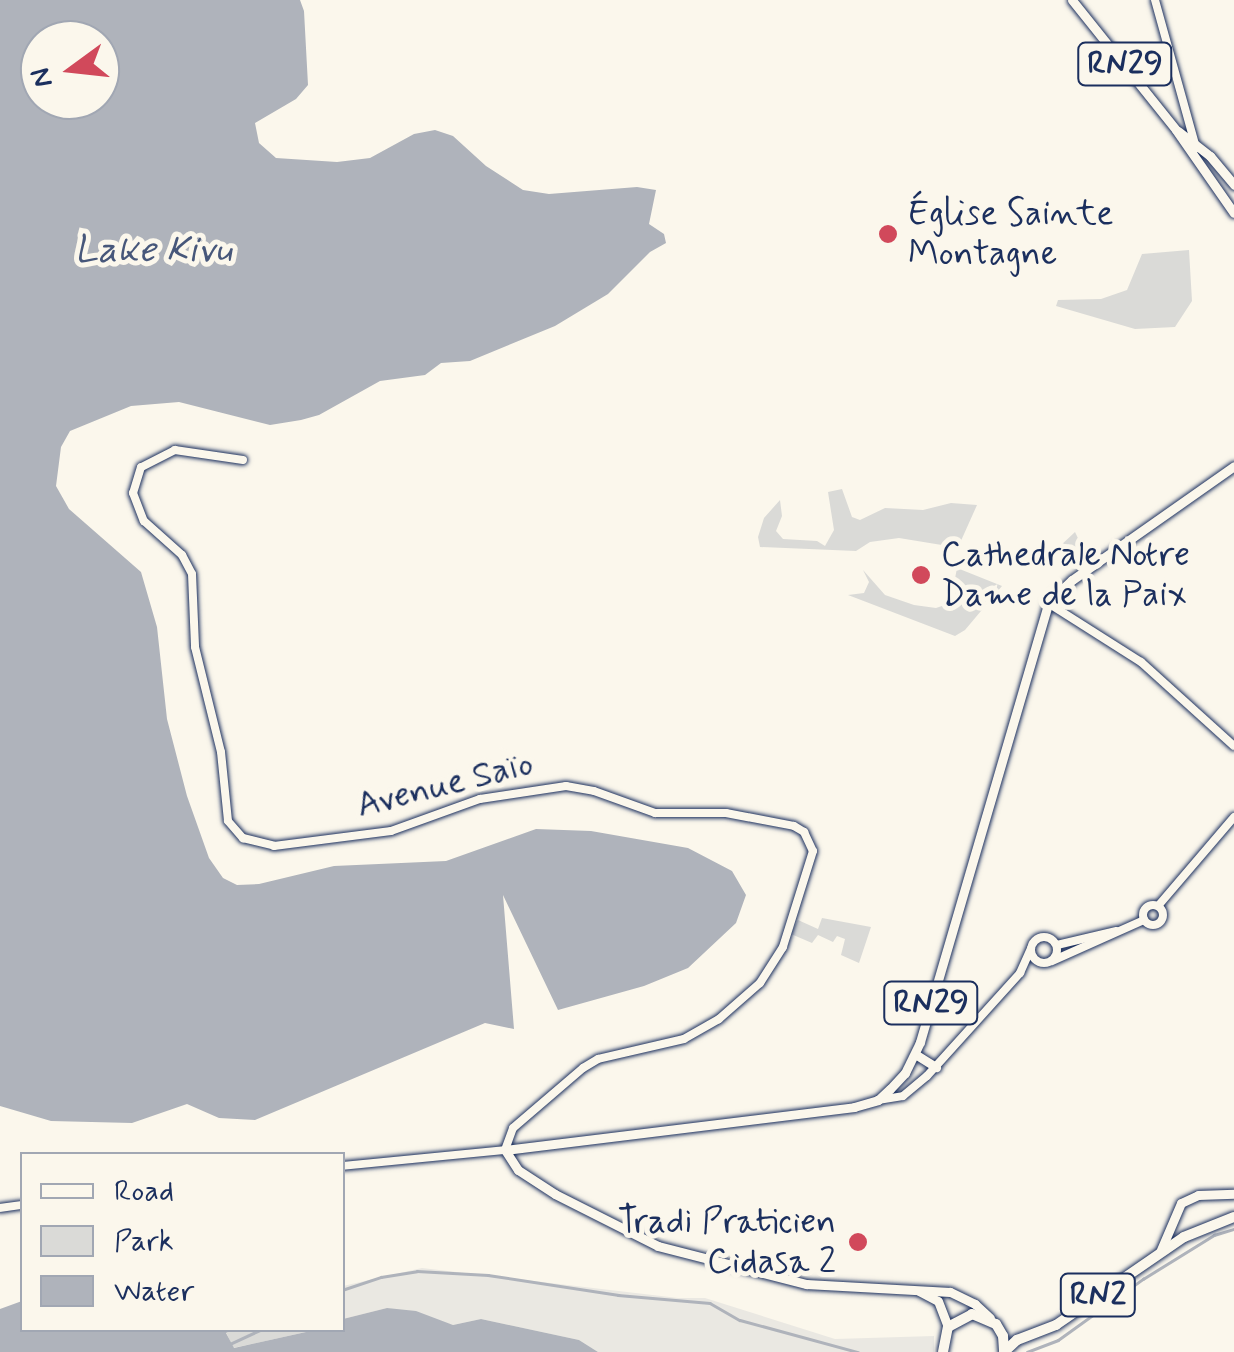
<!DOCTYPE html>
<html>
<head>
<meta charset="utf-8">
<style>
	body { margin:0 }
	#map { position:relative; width:1234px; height:1352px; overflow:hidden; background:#fbf7ec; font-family:Mynerve,sans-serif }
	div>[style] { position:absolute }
	.built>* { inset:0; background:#eae8e2 }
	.green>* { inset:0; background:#dadad7 }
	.water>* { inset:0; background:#afb3bb }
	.stream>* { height:2.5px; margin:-1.25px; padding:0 1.25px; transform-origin:1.25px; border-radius:1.25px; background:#afb3bb }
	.roads { filter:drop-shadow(0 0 2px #1b2f5e) drop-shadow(0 0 2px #1b2f5e) }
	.secondary>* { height:8px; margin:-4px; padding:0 4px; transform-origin:4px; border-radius:4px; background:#fbf7ec }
	.secondary>.ring { margin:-4px; padding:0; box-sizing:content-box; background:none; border:8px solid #fbf7ec; border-radius:50% }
	.primary>* { height:9px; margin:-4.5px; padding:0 4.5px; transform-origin:4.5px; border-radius:4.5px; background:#fbf7ec }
	.highway>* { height:10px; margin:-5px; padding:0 5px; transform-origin:5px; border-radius:5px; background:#fbf7ec }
	.dots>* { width:28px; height:28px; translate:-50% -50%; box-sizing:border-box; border:5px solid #fbf7ec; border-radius:50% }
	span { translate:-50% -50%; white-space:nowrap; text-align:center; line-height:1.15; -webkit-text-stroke:10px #fbf7ec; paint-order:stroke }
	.shield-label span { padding:2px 8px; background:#fbf7ec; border:2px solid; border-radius:8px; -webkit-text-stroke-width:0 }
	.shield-label { font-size:32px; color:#1b2f5e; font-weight:700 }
	.poi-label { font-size:35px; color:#1b2f5e }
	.left { translate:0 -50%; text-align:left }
	.right { translate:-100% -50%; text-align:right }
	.street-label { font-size:35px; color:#1b2f5e }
	.water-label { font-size:38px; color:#47577a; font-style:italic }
	.legend { position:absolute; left:20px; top:1152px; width:325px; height:180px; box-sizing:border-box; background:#fbf7ec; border:2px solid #a1a7b3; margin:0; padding:12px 18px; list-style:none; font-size:30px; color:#1b2f5e }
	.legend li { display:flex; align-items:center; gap:20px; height:50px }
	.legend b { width:50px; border:2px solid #a1a7b3 }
	.north { position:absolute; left:20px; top:20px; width:100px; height:100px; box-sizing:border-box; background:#fbf7ec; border:2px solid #a1a7b3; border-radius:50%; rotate:255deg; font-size:28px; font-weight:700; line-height:40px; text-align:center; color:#1b2f5e }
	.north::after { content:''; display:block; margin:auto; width:35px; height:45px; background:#d1495b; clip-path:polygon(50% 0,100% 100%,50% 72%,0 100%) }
</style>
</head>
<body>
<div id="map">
	<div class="built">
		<i style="clip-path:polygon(422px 1268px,678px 1298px,705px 1298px,835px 1339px,934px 1336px,934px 1352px,598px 1352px,579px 1340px,481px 1319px,453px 1325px,387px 1308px,343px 1319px,343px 1286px)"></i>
	</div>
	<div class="green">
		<i style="clip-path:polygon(1189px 250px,1192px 301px,1175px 327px,1135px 329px,1056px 306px,1058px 300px,1101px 299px,1127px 290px,1142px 254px)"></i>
		<i style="clip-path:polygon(842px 489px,852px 517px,860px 520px,885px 508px,923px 510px,951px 503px,977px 505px,960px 543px,954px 547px,899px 538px,870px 542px,856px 551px,760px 547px,758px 537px,764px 518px,780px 500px,782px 516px,776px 531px,783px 539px,817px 541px,825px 546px,834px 530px,828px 492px)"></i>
		<i style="clip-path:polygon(1075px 532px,1087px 557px,1075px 566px,1059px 547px)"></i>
		<i style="clip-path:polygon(957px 568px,1002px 586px,965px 630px,955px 636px,848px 595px,864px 593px,869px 582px,863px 570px,885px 595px,914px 605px,936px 608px,993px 589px,952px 594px)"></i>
		<i style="clip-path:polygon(822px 918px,871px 927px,859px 963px,841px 955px,845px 939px,837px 936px,833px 942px,818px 935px,812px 943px,791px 934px,798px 920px,818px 929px)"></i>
		<i style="clip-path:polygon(231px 1330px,315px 1330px,233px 1348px,226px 1332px)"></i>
	</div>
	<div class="water">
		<i style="clip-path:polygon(evenodd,0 0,300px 0,304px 11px,308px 85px,296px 99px,255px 123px,259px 143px,276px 158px,337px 162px,370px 158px,414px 134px,435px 130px,453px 136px,486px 166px,523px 190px,549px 194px,637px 187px,656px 190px,649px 224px,664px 234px,666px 243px,650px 252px,608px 294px,555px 326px,470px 361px,441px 363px,425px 375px,380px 381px,319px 415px,301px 420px,270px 425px,179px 402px,131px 406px,70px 431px,61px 447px,56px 486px,69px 509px,141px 572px,157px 627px,167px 719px,187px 796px,209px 858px,223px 878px,237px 885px,259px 884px,334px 866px,446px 861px,536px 829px,591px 831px,688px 848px,732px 871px,746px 895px,736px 923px,688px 968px,644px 986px,558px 1010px,503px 895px,514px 1029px,485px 1023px,255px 1120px,219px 1118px,187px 1104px,132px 1123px,51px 1121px,0 1106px,0 0,40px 40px,100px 40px,100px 100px,40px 100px,40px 40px)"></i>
		<i style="clip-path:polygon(22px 1301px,22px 1330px,231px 1330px,226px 1333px,234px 1348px,315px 1330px,342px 1330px,343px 1319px,387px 1308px,416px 1311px,453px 1325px,481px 1319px,579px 1340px,598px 1352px,0 1352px,0 1309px)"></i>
	</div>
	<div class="stream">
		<i style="left:342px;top:1290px;width:41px;rotate:-18.4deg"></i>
		<i style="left:381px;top:1277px;width:36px;rotate:-9deg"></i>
		<i style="left:417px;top:1271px;width:71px;rotate:3.2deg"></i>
		<i style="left:488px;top:1275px;width:132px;rotate:8.7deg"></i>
		<i style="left:618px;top:1295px;width:92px;rotate:5deg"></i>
		<i style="left:710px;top:1303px;width:34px;rotate:30deg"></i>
		<i style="left:740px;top:1320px;width:122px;rotate:15.2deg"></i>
		<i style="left:230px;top:1344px;width:33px;rotate:-25deg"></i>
		<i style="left:1027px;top:1352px;width:33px;rotate:-21deg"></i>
		<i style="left:1058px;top:1340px;width:105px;rotate:-35.7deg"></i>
		<i style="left:1143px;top:1279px;width:84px;rotate:-31.8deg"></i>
		<i style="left:1214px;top:1235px;width:21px;rotate:-17deg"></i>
	</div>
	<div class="roads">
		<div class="secondary">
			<i style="left:1155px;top:0;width:154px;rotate:74.5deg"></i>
			<i style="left:243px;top:460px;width:69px;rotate:-171.6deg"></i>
			<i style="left:175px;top:450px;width:38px;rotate:153deg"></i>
			<i style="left:141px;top:467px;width:27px;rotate:107deg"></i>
			<i style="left:133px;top:493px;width:30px;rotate:69deg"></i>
			<i style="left:144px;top:521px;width:51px;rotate:41.8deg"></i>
			<i style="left:182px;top:555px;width:21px;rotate:62deg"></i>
			<i style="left:192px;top:574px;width:73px;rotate:87.6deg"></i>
			<i style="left:195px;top:647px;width:108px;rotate:76.1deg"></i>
			<i style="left:221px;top:752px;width:69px;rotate:84.2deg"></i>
			<i style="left:228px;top:821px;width:23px;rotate:49deg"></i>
			<i style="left:243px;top:838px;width:32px;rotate:14deg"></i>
			<i style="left:274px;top:846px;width:118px;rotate:-7.3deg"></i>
			<i style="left:391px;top:831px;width:95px;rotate:-19.8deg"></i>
			<i style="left:480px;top:799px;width:87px;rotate:-8.6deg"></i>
			<i style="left:566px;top:786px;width:28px;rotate:10deg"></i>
			<i style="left:594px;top:791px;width:65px;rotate:19.8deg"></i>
			<i style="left:655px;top:813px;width:71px"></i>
			<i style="left:726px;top:813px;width:69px;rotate:10.8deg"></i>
			<i style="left:794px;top:826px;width:12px;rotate:31deg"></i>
			<i style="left:804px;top:832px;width:21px;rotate:65deg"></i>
			<i style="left:813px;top:851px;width:101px;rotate:107.4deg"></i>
			<i style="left:783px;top:947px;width:43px;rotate:122.6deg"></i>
			<i style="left:760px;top:983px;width:55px;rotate:138.7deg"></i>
			<i style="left:719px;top:1019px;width:40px;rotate:150.3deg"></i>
			<i style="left:684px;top:1039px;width:88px;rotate:166.9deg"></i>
			<i style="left:598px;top:1059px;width:17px;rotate:149deg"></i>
			<i style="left:583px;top:1068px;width:92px;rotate:139.4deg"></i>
			<i style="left:513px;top:1128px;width:23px;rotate:110deg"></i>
			<i style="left:505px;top:1150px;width:164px;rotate:174.4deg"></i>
			<i style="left:1048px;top:603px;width:110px;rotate:32.4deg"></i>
			<i style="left:1141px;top:662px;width:125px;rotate:42.1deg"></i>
			<i class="ring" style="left:1143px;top:905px;width:12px;height:12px"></i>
			<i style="left:1158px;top:906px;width:117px;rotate:-49.5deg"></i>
			<i class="ring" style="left:1031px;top:937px;width:18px;height:18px"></i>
			<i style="left:1057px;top:945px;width:61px;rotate:-13.3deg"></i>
			<i style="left:1052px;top:961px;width:101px;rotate:-24deg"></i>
			<i style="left:878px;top:1100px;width:25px;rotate:-9deg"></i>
			<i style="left:903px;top:1096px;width:31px;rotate:-40deg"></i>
			<i style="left:927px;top:1076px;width:139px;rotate:-47.9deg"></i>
			<i style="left:1020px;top:973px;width:27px;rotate:-66deg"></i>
			<i style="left:0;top:1208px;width:22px;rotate:-8deg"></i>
		</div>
		<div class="primary">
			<i style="left:1072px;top:0;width:166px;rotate:51.3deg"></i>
			<i style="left:1176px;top:130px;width:101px;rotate:55.1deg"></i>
			<i style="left:1178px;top:131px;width:41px;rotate:38deg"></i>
			<i style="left:1210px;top:156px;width:38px;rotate:50deg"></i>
			<i style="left:915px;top:1054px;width:25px;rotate:32deg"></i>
			<i style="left:1160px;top:1252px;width:53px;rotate:-66.8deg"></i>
			<i style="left:1181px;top:1203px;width:19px;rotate:-25deg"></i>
			<i style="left:1198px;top:1195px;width:36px;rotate:-2deg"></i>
			<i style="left:919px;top:1291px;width:21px;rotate:28deg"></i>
			<i style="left:938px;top:1301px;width:28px;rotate:69deg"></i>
			<i style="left:990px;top:1318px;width:21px;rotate:-137deg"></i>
			<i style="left:975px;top:1304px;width:28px;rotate:-154deg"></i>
			<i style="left:950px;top:1292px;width:144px;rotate:-176.8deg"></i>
			<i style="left:806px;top:1284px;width:153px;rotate:-165.6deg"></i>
			<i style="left:658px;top:1246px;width:115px;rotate:-153.2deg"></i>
			<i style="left:555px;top:1194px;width:44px;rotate:-147deg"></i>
			<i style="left:518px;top:1170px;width:24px;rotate:-123deg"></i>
			<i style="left:505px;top:1150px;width:352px;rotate:-7deg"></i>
			<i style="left:854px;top:1107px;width:25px;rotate:-16deg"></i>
			<i style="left:878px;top:1100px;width:16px;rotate:-43deg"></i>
			<i style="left:890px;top:1089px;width:22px;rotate:-47deg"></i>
			<i style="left:905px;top:1073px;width:34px;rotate:-64deg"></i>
			<i style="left:920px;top:1042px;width:457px;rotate:-73.7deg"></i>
			<i style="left:1048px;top:603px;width:33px;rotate:-44deg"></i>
			<i style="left:1072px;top:580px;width:198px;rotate:-35.1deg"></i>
		</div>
		<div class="highway">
			<i style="left:943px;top:1352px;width:25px;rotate:-79deg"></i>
			<i style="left:948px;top:1327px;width:27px;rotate:-28deg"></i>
			<i style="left:972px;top:1314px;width:26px;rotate:23deg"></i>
			<i style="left:996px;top:1324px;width:14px;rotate:60deg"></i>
			<i style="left:1003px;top:1336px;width:16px;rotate:86deg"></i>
			<i style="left:1004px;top:1352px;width:18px;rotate:-43deg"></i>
			<i style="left:1017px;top:1340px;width:42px;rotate:-21deg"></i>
			<i style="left:1056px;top:1325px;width:155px;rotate:-34.5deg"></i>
			<i style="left:1184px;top:1237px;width:54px;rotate:-21.8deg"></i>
		</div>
	</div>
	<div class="dots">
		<i style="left:888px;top:234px;background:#d1495b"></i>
		<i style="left:921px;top:575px;background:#d1495b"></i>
		<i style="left:858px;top:1242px;background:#d1495b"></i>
	</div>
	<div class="shield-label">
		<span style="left:1125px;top:64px">RN29</span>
		<span style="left:931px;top:1003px">RN29</span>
		<span style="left:1098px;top:1295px">RN2</span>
	</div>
	<div class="poi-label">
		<span class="left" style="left:908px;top:234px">Église Sainte<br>Montagne</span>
		<span class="left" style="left:941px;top:575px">Cathedrale Notre<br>Dame de la Paix</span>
		<span class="right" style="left:836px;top:1242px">Tradi Praticien<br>Cidasa 2</span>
	</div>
	<div class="street-label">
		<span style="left:445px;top:785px;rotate:-14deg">Avenue Saïo</span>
	</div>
	<div class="water-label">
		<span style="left:153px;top:251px">Lake Kivu</span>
	</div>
	<ul class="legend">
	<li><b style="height:12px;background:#fbf7ec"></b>Road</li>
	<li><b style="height:28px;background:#dadad7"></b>Park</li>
	<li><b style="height:28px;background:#afb3bb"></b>Water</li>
	</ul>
	<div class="north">N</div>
</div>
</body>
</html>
